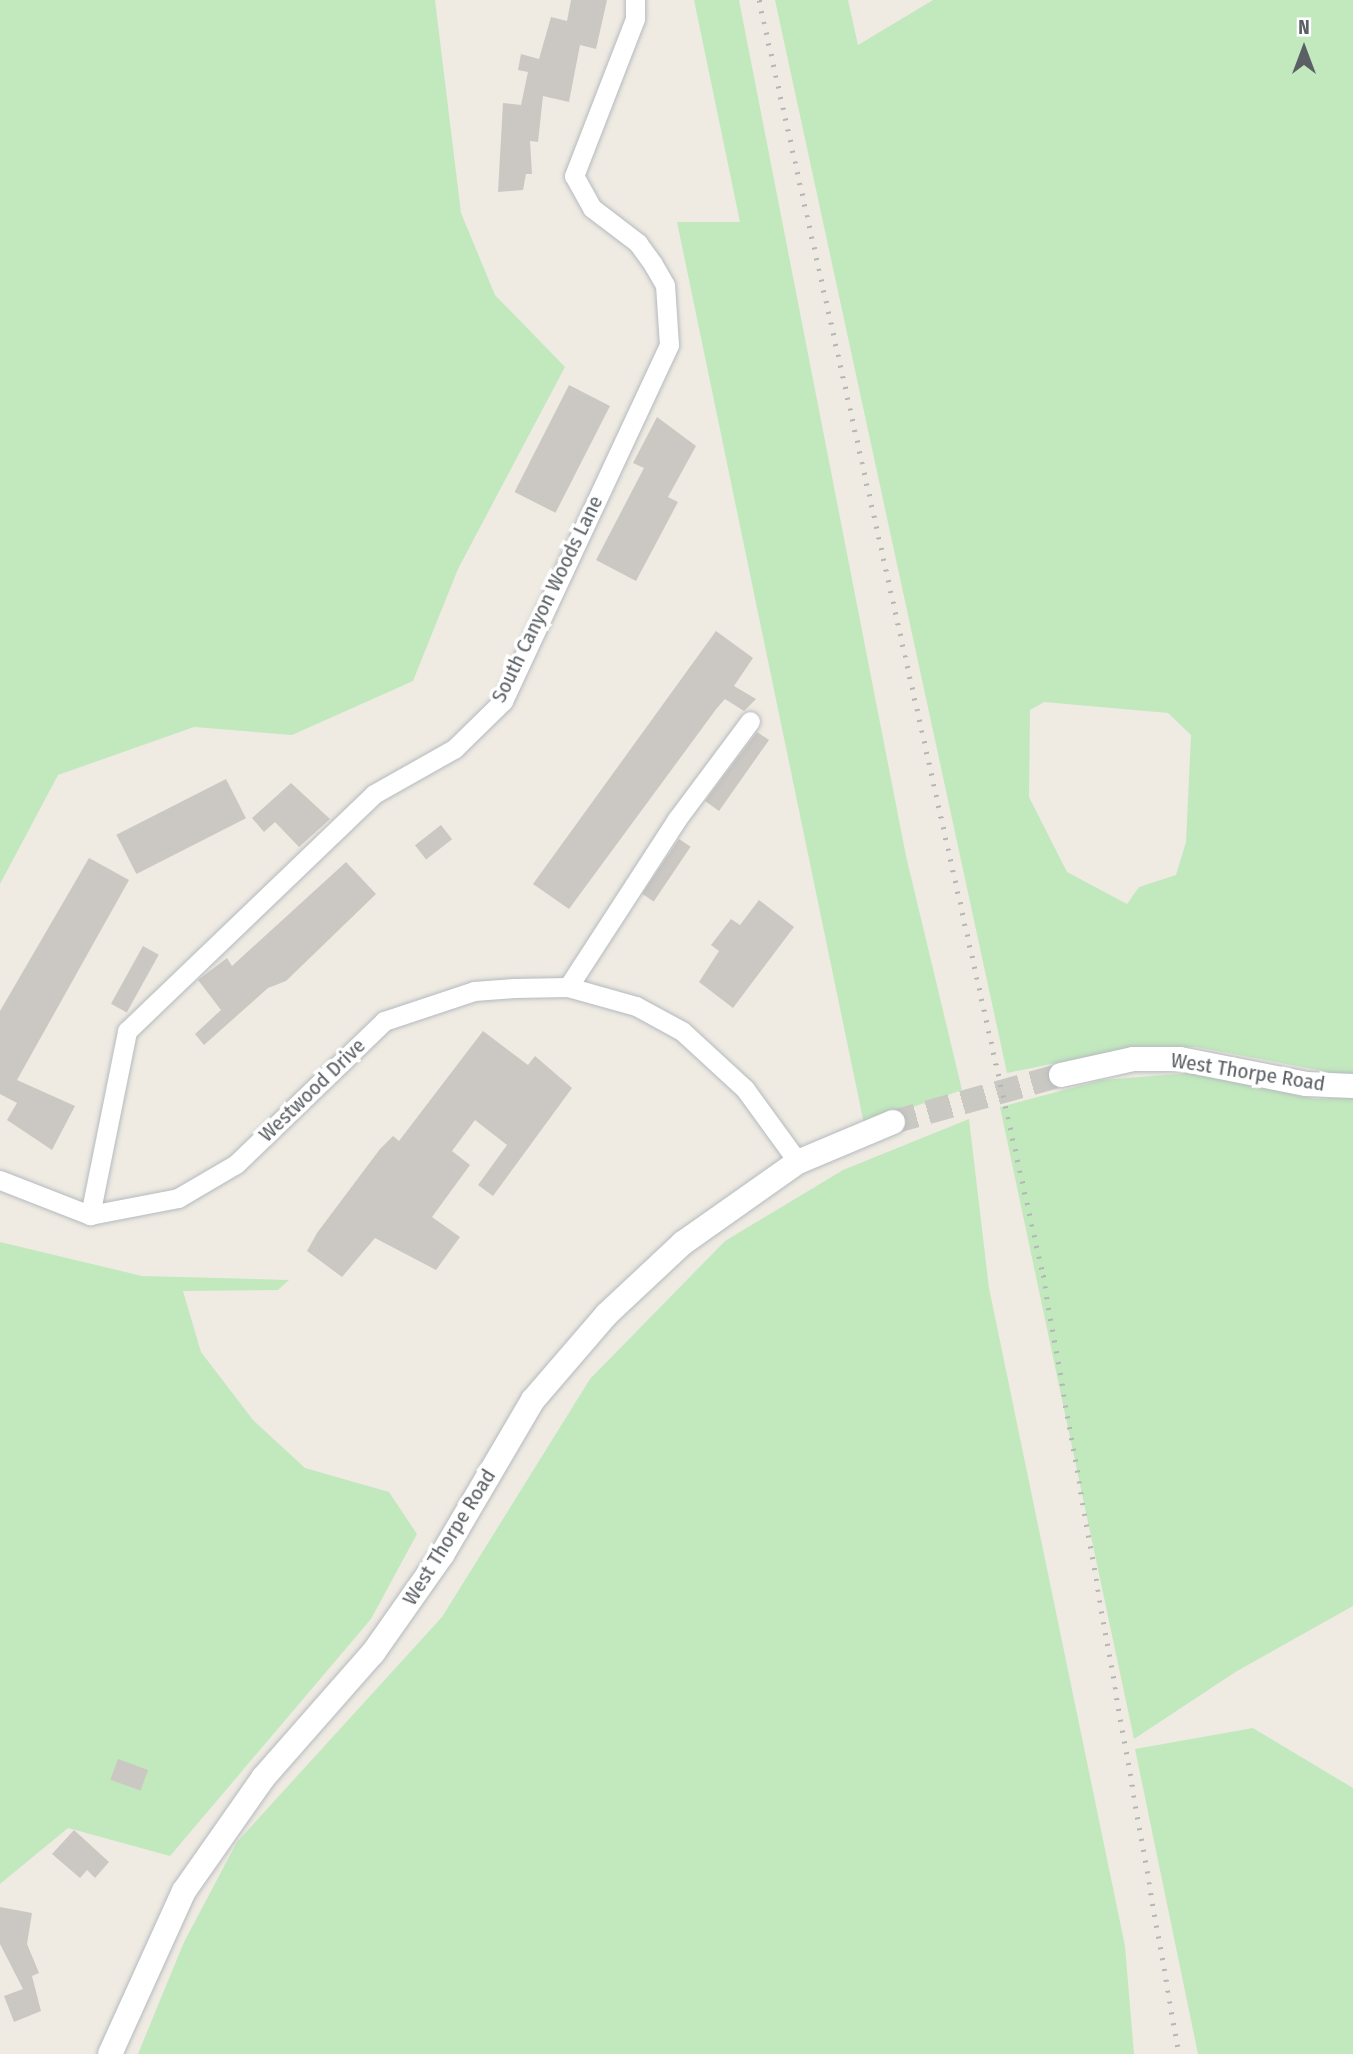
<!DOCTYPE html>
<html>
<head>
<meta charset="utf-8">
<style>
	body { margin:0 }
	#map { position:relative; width:1353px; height:2054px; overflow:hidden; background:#efebe3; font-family:"Fira Sans Condensed",sans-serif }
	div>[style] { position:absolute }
	.green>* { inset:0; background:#c2e8be }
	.building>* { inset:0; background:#cbc7c2; transform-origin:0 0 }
	.tertiary-tunnel>* { height:24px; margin-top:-12px; transform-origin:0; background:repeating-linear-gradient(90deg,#cac8c3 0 24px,transparent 0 36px) }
	.roads { filter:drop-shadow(0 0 2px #b5babe) drop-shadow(0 0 2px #b5babe) }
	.minor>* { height:19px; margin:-9.5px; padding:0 9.5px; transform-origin:9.5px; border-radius:9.5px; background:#fff }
	.tertiary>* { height:24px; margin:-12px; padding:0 12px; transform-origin:12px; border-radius:12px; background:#fff }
	.rail>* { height:5px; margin-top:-2.5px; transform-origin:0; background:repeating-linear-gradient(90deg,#b4b5b5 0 2px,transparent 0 11px) }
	span { translate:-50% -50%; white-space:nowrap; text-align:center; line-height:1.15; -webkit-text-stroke:7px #fff; paint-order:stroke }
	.street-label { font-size:21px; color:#5b6064 }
	.north { position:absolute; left:1269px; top:14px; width:70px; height:70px; -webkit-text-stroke:5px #fff; paint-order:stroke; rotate:0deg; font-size:19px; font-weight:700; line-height:28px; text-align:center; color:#5b6064 }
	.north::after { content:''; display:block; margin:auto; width:24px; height:32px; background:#5b6064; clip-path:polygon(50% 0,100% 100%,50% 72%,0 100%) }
</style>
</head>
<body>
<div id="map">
	<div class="green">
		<i style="clip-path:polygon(0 0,435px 0,461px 213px,495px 295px,565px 367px,458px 569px,413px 681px,292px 735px,194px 727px,58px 775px,0 884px)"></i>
		<i style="clip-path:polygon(694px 0,739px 0,906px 856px,962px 1090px,864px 1124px,677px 222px,740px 222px)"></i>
		<i style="clip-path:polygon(evenodd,775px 0,848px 0,858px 45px,933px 0,1353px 0,1353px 1085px,1350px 1076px,1196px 1047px,1129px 1048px,1007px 1073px,775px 0,1044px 702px,1168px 713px,1191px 735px,1186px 842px,1176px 875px,1139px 887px,1127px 904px,1067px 872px,1029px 797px,1030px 710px,1044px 702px)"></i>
		<i style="clip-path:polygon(1190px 1073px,1315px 1099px,1353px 1097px,1353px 1606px,1237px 1671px,1134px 1739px,1000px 1107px,1102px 1080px)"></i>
		<i style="clip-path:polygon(969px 1119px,989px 1288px,1125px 1946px,1134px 2054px,138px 2054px,184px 1942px,237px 1842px,442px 1617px,590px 1379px,725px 1241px,843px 1170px)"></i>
		<i style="clip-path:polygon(0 1242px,142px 1276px,289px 1280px,278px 1290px,183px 1291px,201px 1352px,253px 1420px,305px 1468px,389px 1492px,417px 1534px,371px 1619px,170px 1856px,68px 1828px,0 1884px)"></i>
		<i style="clip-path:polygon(1253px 1728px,1353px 1788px,1353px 2054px,1198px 2054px,1135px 1749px)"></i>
	</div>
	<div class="building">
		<i style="clip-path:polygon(571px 0,607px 0,596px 49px,580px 45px,569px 102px,543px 96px,538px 142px,530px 141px,532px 174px,526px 174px,523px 190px,498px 192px,503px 103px,521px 105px,528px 72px,518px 70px,521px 54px,539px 59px,551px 17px,567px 21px)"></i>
		<i style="left:569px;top:385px;width:46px;height:120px;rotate:27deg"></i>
		<i style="clip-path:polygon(657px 417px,696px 446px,668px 497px,678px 502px,636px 581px,596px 560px,644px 468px,633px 463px)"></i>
		<i style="clip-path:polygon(716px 631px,753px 658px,734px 686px,756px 699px,744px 711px,725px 699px,717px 708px,569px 909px,533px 884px)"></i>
		<i style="clip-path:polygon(757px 732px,769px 740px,719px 811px,705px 801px)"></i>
		<i style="left:226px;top:779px;width:44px;height:123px;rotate:63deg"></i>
		<i style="clip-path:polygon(291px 783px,330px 819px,299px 847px,275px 822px,264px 832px,252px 818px)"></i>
		<i style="left:441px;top:825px;width:18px;height:33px;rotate:52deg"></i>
		<i style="left:679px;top:839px;width:14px;height:66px;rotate:34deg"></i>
		<i style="clip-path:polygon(89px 858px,129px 880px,17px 1080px,75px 1106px,52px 1150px,7px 1120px,17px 1103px,0 1094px,0 1011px)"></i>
		<i style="clip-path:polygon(346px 862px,376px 894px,286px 981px,268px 988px,204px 1045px,195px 1034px,221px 1010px,198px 980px,227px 958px,232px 966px)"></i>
		<i style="clip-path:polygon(759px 900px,794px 927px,733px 1008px,699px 982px,719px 951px,711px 945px,731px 919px,740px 925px)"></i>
		<i style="left:143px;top:946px;width:18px;height:66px;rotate:29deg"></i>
		<i style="clip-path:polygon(483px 1031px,528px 1065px,535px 1056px,572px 1088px,493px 1196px,478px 1185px,507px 1145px,475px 1120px,452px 1151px,470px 1165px,432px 1217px,460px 1237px,436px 1270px,375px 1238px,342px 1277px,307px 1251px,317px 1233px,380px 1149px,393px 1136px,399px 1141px)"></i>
		<i style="left:118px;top:1759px;width:32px;height:22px;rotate:20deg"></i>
		<i style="clip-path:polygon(74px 1830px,109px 1862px,95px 1878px,87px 1870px,80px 1878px,52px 1854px)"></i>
		<i style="clip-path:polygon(0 1907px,32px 1913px,27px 1944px,39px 1973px,32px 1976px,41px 2011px,14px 2022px,4px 1996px,23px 1989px,0 1944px)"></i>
	</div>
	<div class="tertiary-tunnel">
		<i style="left:893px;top:1122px;width:174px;rotate:-15.6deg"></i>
	</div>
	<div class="roads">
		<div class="minor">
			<i style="left:568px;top:987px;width:200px;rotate:-57deg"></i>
			<i style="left:677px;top:819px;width:122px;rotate:-53.3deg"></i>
			<i style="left:0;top:1180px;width:97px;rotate:21.3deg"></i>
			<i style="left:90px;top:1215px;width:90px;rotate:-10.9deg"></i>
			<i style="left:178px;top:1198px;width:67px;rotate:-30.4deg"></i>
			<i style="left:236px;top:1164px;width:206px;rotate:-44deg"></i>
			<i style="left:384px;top:1021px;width:95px;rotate:-18.4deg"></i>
			<i style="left:474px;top:991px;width:40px;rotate:-4.3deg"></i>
			<i style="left:514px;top:988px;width:54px;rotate:-1.1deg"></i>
			<i style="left:568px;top:987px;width:71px;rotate:15.6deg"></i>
			<i style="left:636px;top:1006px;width:52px;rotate:28.5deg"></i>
			<i style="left:682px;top:1031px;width:86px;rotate:42.6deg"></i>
			<i style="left:745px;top:1089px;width:90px;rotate:54deg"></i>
			<i style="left:90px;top:1215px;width:188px;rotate:-78.6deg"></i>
			<i style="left:127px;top:1031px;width:342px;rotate:-43.8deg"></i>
			<i style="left:374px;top:794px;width:92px;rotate:-29.4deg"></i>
			<i style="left:454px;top:749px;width:69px;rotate:-44.4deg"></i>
			<i style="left:503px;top:701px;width:393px;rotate:-65deg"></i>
			<i style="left:669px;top:345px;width:60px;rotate:-93.8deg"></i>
			<i style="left:665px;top:285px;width:24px;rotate:-120deg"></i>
			<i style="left:653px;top:264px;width:26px;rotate:-126deg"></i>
			<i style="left:638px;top:243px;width:58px;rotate:-142.7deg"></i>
			<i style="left:592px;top:208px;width:37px;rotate:-119deg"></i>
			<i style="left:574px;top:176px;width:168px;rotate:-68.8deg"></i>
			<i style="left:635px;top:19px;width:19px;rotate:-90deg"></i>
		</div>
		<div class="tertiary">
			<i style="left:1061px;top:1075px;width:74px;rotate:-12.5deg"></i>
			<i style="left:1133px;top:1059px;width:47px"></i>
			<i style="left:1180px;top:1059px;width:128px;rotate:11.2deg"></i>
			<i style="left:1306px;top:1084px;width:47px;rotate:2.4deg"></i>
			<i style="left:110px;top:2054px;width:179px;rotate:-65.6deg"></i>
			<i style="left:184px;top:1891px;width:138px;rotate:-55deg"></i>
			<i style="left:263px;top:1778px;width:167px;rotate:-48.7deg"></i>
			<i style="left:373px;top:1653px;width:120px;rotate:-54.9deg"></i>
			<i style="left:442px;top:1555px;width:180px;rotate:-59.6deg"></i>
			<i style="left:533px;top:1400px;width:113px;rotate:-49.3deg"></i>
			<i style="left:607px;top:1314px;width:104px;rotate:-43.1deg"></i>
			<i style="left:683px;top:1243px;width:141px;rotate:-35.2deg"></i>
			<i style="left:798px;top:1162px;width:103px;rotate:-22.8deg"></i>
		</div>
	</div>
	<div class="rail">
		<i style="left:759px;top:0;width:1306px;rotate:77.44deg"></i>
		<i style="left:1043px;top:1275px;width:791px;rotate:80.1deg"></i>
	</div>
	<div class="street-label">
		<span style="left:547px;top:599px;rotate:-64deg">South Canyon Woods Lane</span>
		<span style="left:1248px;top:1072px;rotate:9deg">West Thorpe Road</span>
		<span style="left:312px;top:1090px;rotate:-44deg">Westwood Drive</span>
		<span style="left:449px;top:1537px;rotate:-58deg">West Thorpe Road</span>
	</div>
	<div class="north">N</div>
</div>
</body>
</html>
